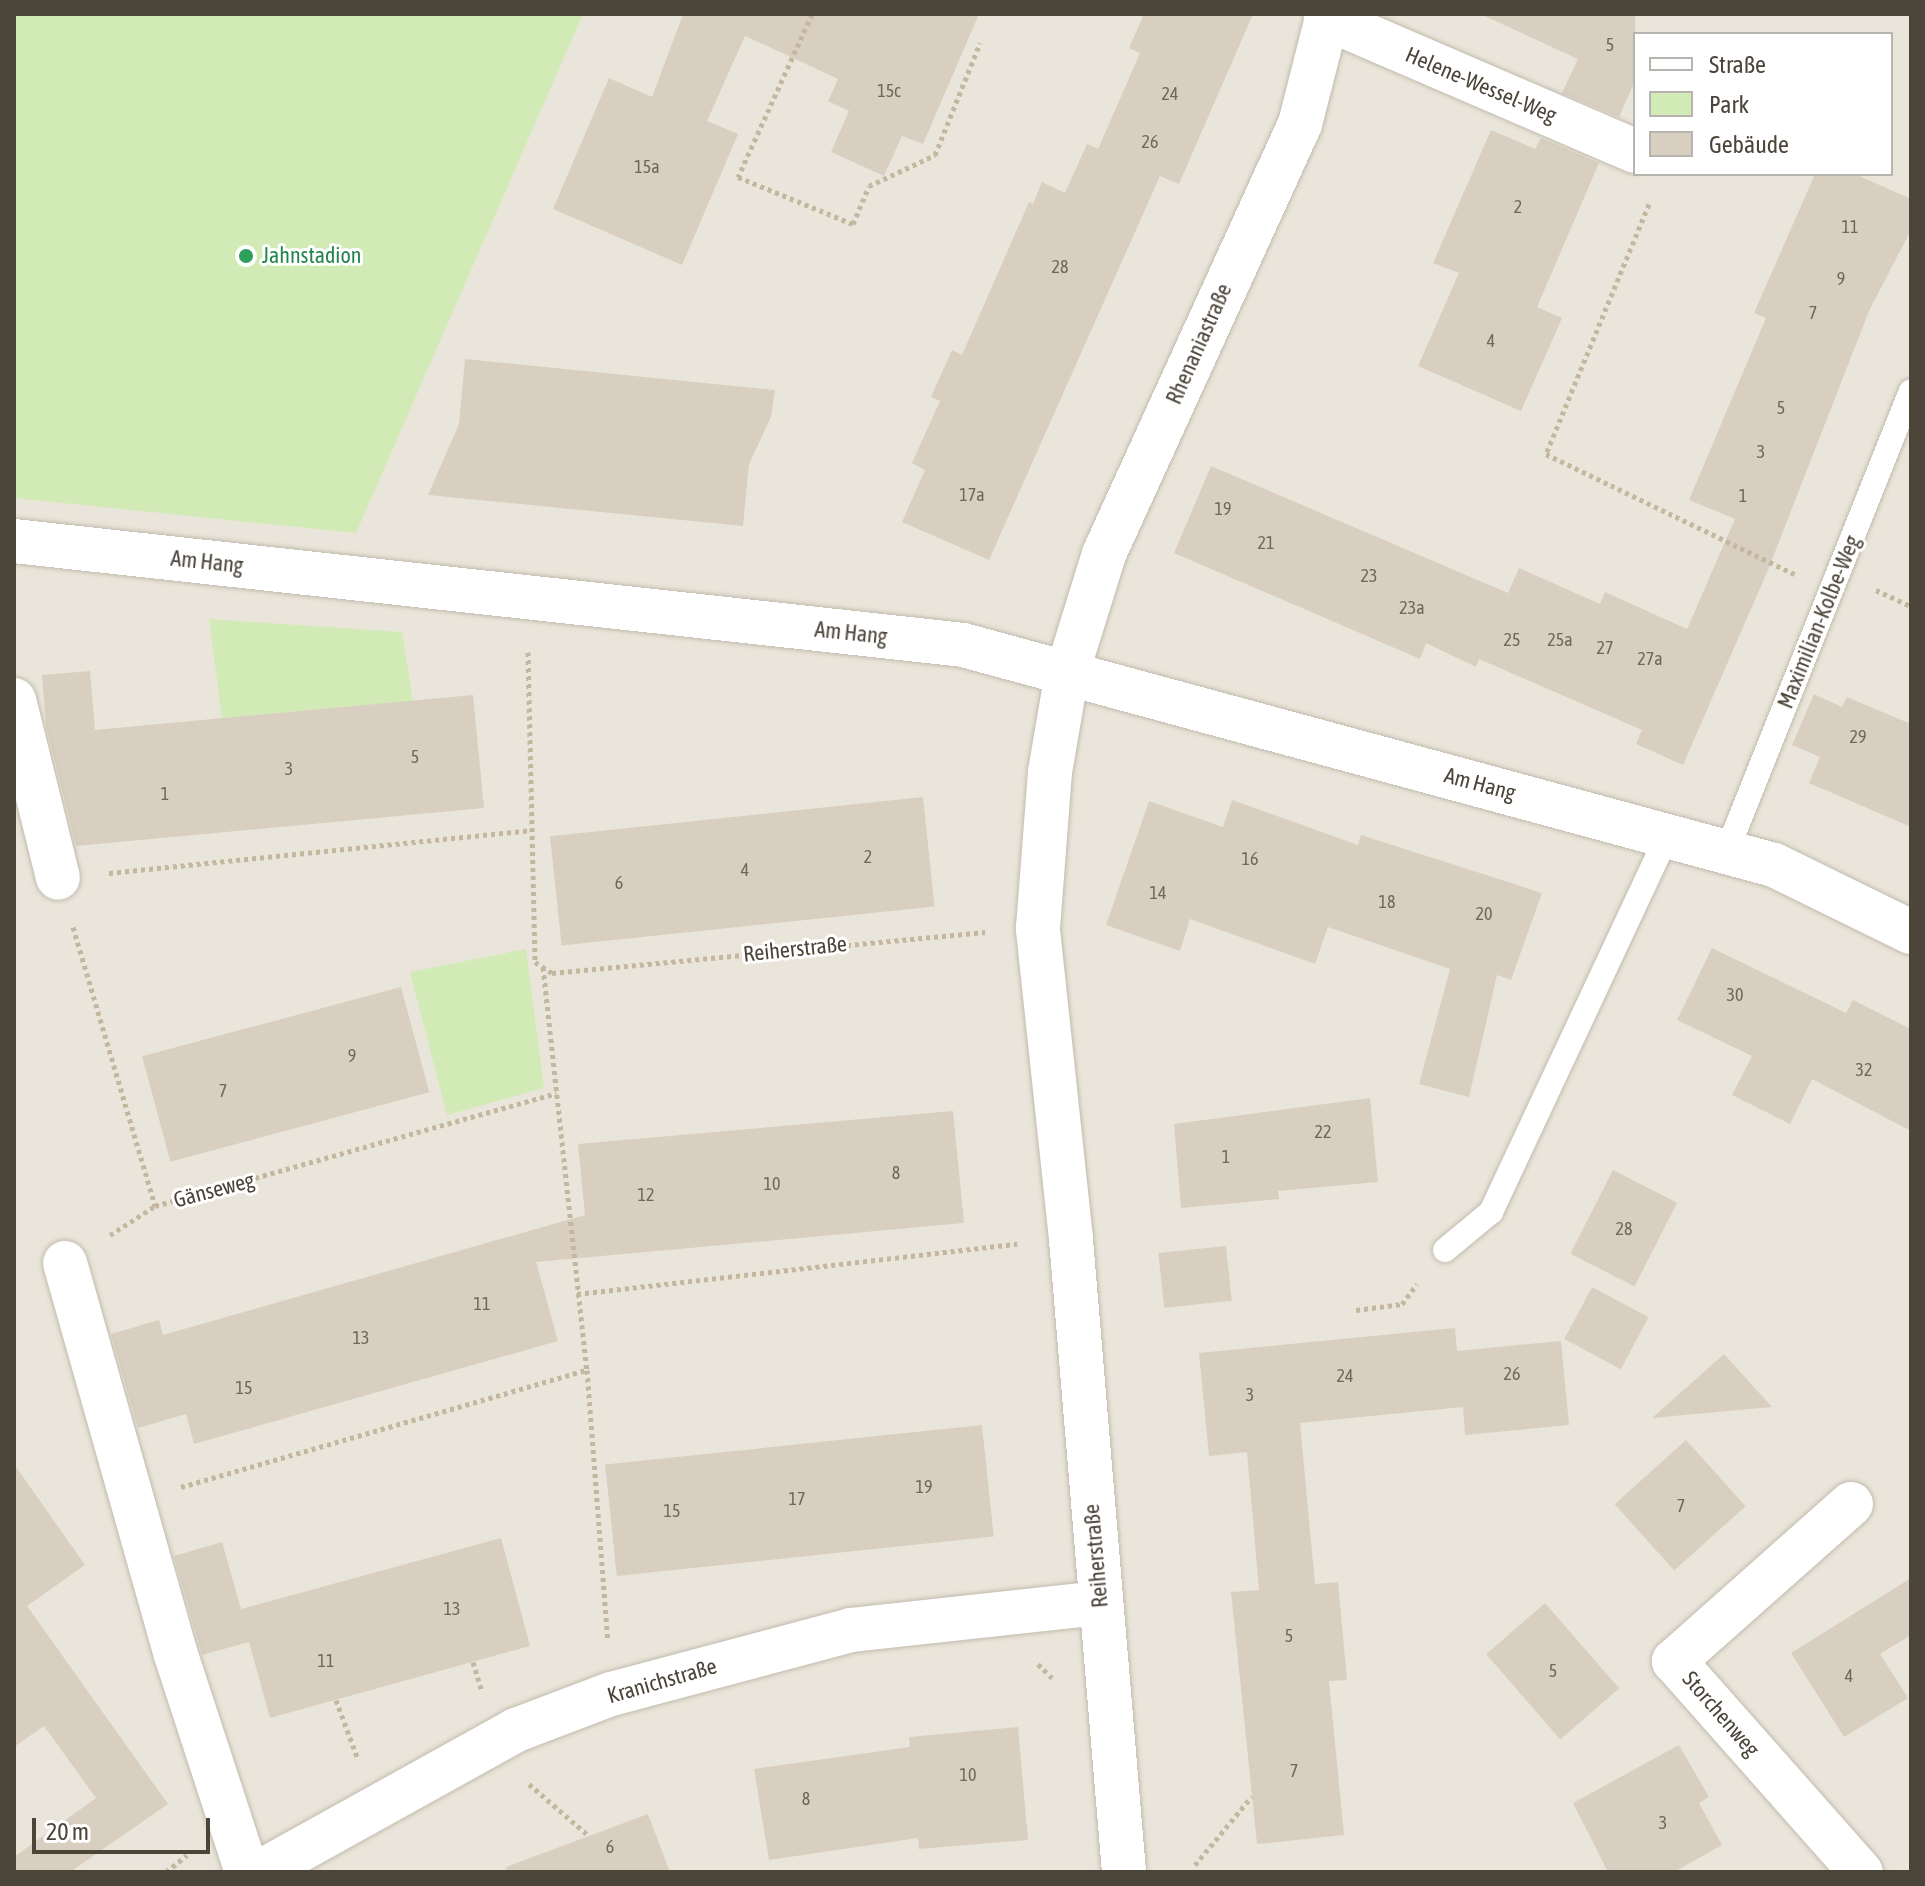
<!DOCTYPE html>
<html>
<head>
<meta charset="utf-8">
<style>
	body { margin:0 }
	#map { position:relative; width:1925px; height:1886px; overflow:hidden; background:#f6f3ec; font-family:"Asap Condensed",sans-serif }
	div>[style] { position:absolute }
	.residential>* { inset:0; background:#eae5da }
	.green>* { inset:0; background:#d2eab5 }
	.building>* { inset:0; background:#d8cfc1; transform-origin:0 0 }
	.path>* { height:5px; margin-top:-2.5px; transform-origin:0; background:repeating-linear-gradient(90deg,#c4b79f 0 4px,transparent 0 8px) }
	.roads { filter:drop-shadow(0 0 2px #c2bbae) drop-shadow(0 0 2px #c2bbae) }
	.lane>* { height:24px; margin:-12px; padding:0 12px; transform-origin:12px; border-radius:12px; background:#fff }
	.street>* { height:44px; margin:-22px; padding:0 22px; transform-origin:22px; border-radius:22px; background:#fff }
	.dots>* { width:22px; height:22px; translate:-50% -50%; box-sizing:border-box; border:4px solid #fff; border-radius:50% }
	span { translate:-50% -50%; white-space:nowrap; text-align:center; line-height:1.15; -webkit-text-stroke:6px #fff; paint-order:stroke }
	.number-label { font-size:18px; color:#6e675b }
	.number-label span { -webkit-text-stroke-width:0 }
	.street-label { font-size:22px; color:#4b4439 }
	.leisure-label { font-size:22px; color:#27864d }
	.left { translate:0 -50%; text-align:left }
	.frame { position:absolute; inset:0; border:16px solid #4b4439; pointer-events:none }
	.legend { position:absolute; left:1633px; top:32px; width:260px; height:144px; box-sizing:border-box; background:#fff; border:2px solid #b7b4b0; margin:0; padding:10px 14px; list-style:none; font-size:24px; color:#4b4439 }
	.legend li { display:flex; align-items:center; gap:16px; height:40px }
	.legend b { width:40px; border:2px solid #b7b4b0 }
	.scale { position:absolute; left:32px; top:1818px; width:178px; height:36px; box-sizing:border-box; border:4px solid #4b4439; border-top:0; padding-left:10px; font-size:24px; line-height:28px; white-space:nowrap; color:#4b4439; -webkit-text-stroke:6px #fff; paint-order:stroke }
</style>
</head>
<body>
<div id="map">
	<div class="residential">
		<i style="clip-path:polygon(evenodd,14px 14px,1911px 14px,1911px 1872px,14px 1872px,14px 14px,1635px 34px,1891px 34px,1891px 174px,1635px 174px,1635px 34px)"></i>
	</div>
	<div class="green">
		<i style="clip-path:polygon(14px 14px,583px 14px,356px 533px,14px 498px)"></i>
		<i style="clip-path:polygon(209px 619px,402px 632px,413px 701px,222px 718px)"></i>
		<i style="clip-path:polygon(526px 949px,544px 1088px,447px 1115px,410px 972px)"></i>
	</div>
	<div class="building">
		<i style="clip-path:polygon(683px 14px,979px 14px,923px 144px,902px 136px,884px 176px,831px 152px,849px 111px,828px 101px,838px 79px,745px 36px,707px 121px,738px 134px,682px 265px,553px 209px,609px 78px,652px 97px)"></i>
		<i style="clip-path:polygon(1144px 14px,1253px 14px,1179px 184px,1160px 176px,989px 560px,902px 522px,925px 470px,912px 463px,940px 401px,931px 397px,952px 350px,962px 355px,1029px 202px,1033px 204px,1042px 182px,1065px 193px,1087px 144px,1098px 149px,1140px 53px,1129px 48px)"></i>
		<i style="clip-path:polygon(1480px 14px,1635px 14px,1635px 81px,1619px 117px,1562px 93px,1578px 59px)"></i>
		<i style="clip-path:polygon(1491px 130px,1535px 149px,1541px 138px,1599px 163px,1537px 307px,1562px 318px,1521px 411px,1418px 366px,1459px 273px,1433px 263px)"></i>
		<i style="clip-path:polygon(1815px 174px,1855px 174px,1911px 199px,1911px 230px,1869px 311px,1768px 570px,1683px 765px,1636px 744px,1642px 730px,1479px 659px,1476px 667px,1426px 643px,1420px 659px,1174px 553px,1211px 466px,1508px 593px,1519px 568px,1600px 604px,1605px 592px,1687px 629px,1735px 519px,1689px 500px,1766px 318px,1754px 313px)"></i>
		<i style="clip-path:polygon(465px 359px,775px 390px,771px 417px,749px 464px,743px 526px,428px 495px,459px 424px)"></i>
		<i style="clip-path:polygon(90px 671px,95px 730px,473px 695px,484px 808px,76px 846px,46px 726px,42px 675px)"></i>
		<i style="clip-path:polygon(1814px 694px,1842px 707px,1847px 697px,1911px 724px,1911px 827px,1809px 783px,1820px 757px,1792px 745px)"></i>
		<i style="left:923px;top:797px;width:110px;height:375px;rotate:84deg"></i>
		<i style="clip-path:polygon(1232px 800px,1358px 845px,1361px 835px,1542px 893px,1511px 980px,1497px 975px,1469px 1097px,1419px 1084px,1450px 969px,1328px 927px,1315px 964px,1190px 919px,1180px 951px,1106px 925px,1149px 801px,1223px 827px)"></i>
		<i style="clip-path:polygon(1712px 948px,1846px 1013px,1853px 1000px,1911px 1029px,1911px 1131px,1812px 1079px,1790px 1124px,1732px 1095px,1752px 1056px,1677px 1020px)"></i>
		<i style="left:401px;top:987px;width:109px;height:268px;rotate:75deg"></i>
		<i style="clip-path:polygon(1370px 1098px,1378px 1182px,1278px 1191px,1279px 1199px,1181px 1208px,1174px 1124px)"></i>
		<i style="clip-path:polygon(953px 1111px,964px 1223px,536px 1262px,558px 1341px,194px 1444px,186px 1414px,138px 1428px,111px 1334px,159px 1320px,163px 1335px,585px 1215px,578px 1144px)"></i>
		<i style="left:1613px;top:1170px;width:72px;height:94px;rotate:27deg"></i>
		<i style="left:1226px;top:1246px;width:55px;height:68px;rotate:84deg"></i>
		<i style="left:1592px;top:1287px;width:64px;height:59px;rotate:28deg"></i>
		<i style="clip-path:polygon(1455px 1328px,1457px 1351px,1561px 1341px,1569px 1425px,1465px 1435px,1463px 1407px,1300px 1423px,1315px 1584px,1338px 1582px,1347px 1680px,1329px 1681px,1344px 1835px,1257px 1844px,1231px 1592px,1259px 1590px,1247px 1452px,1209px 1456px,1199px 1353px)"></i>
		<i style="clip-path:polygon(1724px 1354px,1772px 1407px,1652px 1418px)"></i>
		<i style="left:982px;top:1425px;width:112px;height:379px;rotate:84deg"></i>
		<i style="left:1686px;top:1440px;width:89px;height:96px;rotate:48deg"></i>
		<i style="clip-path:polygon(14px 1464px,85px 1565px,27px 1606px,168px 1804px,70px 1872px,14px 1872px,14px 1857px,96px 1798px,44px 1726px,14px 1747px)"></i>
		<i style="clip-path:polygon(501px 1538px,530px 1646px,270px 1718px,249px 1642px,202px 1655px,174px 1556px,222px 1542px,241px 1609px)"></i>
		<i style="clip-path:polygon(1911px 1578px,1911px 1635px,1880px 1654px,1908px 1698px,1844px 1737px,1791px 1653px)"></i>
		<i style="left:1545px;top:1603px;width:113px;height:78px;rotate:49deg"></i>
		<i style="clip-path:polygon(1018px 1727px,1028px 1840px,919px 1849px,918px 1838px,769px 1860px,754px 1769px,910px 1747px,909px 1737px)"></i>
		<i style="clip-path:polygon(1679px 1745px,1709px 1797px,1699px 1803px,1722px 1845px,1674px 1872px,1608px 1872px,1573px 1803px)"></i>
		<i style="clip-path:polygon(648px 1814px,670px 1872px,507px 1872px,506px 1867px)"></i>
	</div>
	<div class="path">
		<i style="left:812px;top:14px;width:179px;rotate:114.4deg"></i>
		<i style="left:738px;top:177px;width:124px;rotate:22.2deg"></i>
		<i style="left:853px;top:224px;width:41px;rotate:-67.2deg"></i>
		<i style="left:869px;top:186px;width:73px;rotate:-25.2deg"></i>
		<i style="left:935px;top:155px;width:121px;rotate:-68.1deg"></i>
		<i style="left:1649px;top:204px;width:270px;rotate:112.4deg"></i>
		<i style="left:1546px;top:454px;width:276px;rotate:25.8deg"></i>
		<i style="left:1876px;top:590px;width:38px;rotate:25deg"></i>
		<i style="left:528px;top:652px;width:310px;rotate:88.7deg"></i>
		<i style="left:535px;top:962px;width:20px;rotate:33deg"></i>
		<i style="left:552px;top:973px;width:435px;rotate:-5.4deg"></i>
		<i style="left:109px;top:873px;width:424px;rotate:-5.8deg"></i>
		<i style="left:73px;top:927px;width:291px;rotate:73.6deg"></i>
		<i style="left:543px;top:967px;width:405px;rotate:83.8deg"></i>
		<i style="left:587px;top:1370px;width:272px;rotate:85.6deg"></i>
		<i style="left:110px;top:1235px;width:54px;rotate:-32.8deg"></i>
		<i style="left:155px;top:1206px;width:417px;rotate:-15.7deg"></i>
		<i style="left:577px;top:1294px;width:443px;rotate:-6.5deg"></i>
		<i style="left:1356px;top:1310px;width:46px;rotate:-7.4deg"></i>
		<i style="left:1402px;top:1304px;width:25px;rotate:-53deg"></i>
		<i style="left:181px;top:1487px;width:423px;rotate:-16.1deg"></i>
		<i style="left:473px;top:1662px;width:28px;rotate:73deg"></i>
		<i style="left:1038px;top:1664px;width:21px;rotate:45deg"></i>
		<i style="left:336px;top:1700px;width:63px;rotate:69.6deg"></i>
		<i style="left:529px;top:1784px;width:79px;rotate:40.9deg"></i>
		<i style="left:1195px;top:1865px;width:89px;rotate:-50.4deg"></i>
		<i style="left:166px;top:1872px;width:27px;rotate:-39deg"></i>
	</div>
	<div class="roads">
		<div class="lane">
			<i style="left:1727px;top:851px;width:495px;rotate:-68.2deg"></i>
			<i style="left:1445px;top:1250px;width:60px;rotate:-39.6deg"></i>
			<i style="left:1491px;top:1212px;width:416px;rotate:-64.9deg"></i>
		</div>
		<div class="street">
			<i style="left:1326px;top:18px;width:336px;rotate:23.3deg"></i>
			<i style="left:14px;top:541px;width:955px;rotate:6.25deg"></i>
			<i style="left:963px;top:645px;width:840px;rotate:15.18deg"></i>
			<i style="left:1774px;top:865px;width:153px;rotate:26.1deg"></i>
			<i style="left:14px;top:700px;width:183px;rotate:76.1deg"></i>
			<i style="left:65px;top:1263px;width:407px;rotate:74.2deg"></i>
			<i style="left:176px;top:1655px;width:228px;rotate:71.9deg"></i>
			<i style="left:1851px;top:1504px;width:237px;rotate:138.4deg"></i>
			<i style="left:1674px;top:1661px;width:282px;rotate:48.5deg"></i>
			<i style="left:260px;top:1872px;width:293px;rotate:-29deg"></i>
			<i style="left:516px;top:1730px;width:102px;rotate:-20.8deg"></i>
			<i style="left:611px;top:1694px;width:248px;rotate:-14.9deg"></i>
			<i style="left:851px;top:1630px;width:250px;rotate:-6.2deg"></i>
			<i style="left:1124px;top:1872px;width:635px;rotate:-94.79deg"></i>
			<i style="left:1071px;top:1239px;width:313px;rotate:-96.1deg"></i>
			<i style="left:1038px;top:928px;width:156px;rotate:-85.6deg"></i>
			<i style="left:1050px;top:772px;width:100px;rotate:-80.3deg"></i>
			<i style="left:1067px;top:673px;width:125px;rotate:-72.7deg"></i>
			<i style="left:1104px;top:554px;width:473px;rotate:-65.5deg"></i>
			<i style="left:1300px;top:124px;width:114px;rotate:-75.7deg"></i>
		</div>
	</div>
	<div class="dots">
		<i style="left:246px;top:256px;background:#2e9e5b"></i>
	</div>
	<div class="number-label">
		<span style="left:1610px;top:45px">5</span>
		<span style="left:889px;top:91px">15c</span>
		<span style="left:1170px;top:94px">24</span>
		<span style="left:1150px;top:142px">26</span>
		<span style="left:647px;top:167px">15a</span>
		<span style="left:1518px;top:207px">2</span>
		<span style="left:1850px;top:227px">11</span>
		<span style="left:1060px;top:267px">28</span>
		<span style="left:1841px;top:279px">9</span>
		<span style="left:1813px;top:313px">7</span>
		<span style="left:1491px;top:341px">4</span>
		<span style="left:1781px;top:408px">5</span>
		<span style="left:1761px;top:452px">3</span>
		<span style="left:972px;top:495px">17a</span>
		<span style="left:1743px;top:496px">1</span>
		<span style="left:1223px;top:509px">19</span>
		<span style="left:1266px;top:543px">21</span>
		<span style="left:1369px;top:576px">23</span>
		<span style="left:1412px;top:608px">23a</span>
		<span style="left:1512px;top:640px">25</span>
		<span style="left:1560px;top:640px">25a</span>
		<span style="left:1605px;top:648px">27</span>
		<span style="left:1650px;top:659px">27a</span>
		<span style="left:1858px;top:737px">29</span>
		<span style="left:415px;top:757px">5</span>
		<span style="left:289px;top:769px">3</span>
		<span style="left:165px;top:794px">1</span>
		<span style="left:868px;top:857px">2</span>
		<span style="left:1250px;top:859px">16</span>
		<span style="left:745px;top:870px">4</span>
		<span style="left:619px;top:883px">6</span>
		<span style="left:1158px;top:893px">14</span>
		<span style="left:1387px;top:902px">18</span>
		<span style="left:1484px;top:914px">20</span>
		<span style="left:1735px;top:995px">30</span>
		<span style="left:352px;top:1056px">9</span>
		<span style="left:1864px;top:1070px">32</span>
		<span style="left:223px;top:1091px">7</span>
		<span style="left:1323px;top:1132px">22</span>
		<span style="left:1226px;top:1157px">1</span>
		<span style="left:896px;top:1173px">8</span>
		<span style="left:772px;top:1184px">10</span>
		<span style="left:646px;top:1195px">12</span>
		<span style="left:1624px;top:1229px">28</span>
		<span style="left:482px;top:1304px">11</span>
		<span style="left:361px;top:1338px">13</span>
		<span style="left:1512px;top:1374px">26</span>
		<span style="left:1345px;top:1376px">24</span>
		<span style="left:244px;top:1388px">15</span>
		<span style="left:1250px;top:1395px">3</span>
		<span style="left:924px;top:1487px">19</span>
		<span style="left:797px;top:1499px">17</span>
		<span style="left:1681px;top:1506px">7</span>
		<span style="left:672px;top:1511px">15</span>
		<span style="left:452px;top:1609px">13</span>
		<span style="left:1289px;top:1636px">5</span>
		<span style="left:326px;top:1661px">11</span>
		<span style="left:1553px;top:1671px">5</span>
		<span style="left:1849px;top:1676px">4</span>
		<span style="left:1294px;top:1771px">7</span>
		<span style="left:968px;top:1775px">10</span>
		<span style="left:806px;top:1799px">8</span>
		<span style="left:1663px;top:1823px">3</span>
		<span style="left:610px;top:1847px">6</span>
	</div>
	<div class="street-label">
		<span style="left:1481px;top:85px;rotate:23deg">Helene-Wessel-Weg</span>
		<span style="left:1199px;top:344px;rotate:-66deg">Rhenaniastraße</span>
		<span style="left:207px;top:562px;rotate:6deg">Am Hang</span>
		<span style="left:1819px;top:622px;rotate:-68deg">Maximilian-Kolbe-Weg</span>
		<span style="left:851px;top:633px;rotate:6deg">Am Hang</span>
		<span style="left:1480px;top:784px;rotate:15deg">Am Hang</span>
		<span style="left:795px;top:949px;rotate:-6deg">Reiherstraße</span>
		<span style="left:214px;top:1190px;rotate:-15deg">Gänseweg</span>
		<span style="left:1096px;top:1556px;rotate:-95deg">Reiherstraße</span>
		<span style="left:662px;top:1681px;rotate:-16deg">Kranichstraße</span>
		<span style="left:1721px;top:1714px;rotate:49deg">Storchenweg</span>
	</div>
	<div class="leisure-label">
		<span class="left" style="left:262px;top:256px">Jahnstadion</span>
	</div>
	<div class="frame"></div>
	<ul class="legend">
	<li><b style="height:10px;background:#fff"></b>Straße</li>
	<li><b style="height:22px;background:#d2eab5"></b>Park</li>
	<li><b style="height:22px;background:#d8cfc1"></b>Gebäude</li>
	</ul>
	<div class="scale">20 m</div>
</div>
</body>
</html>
